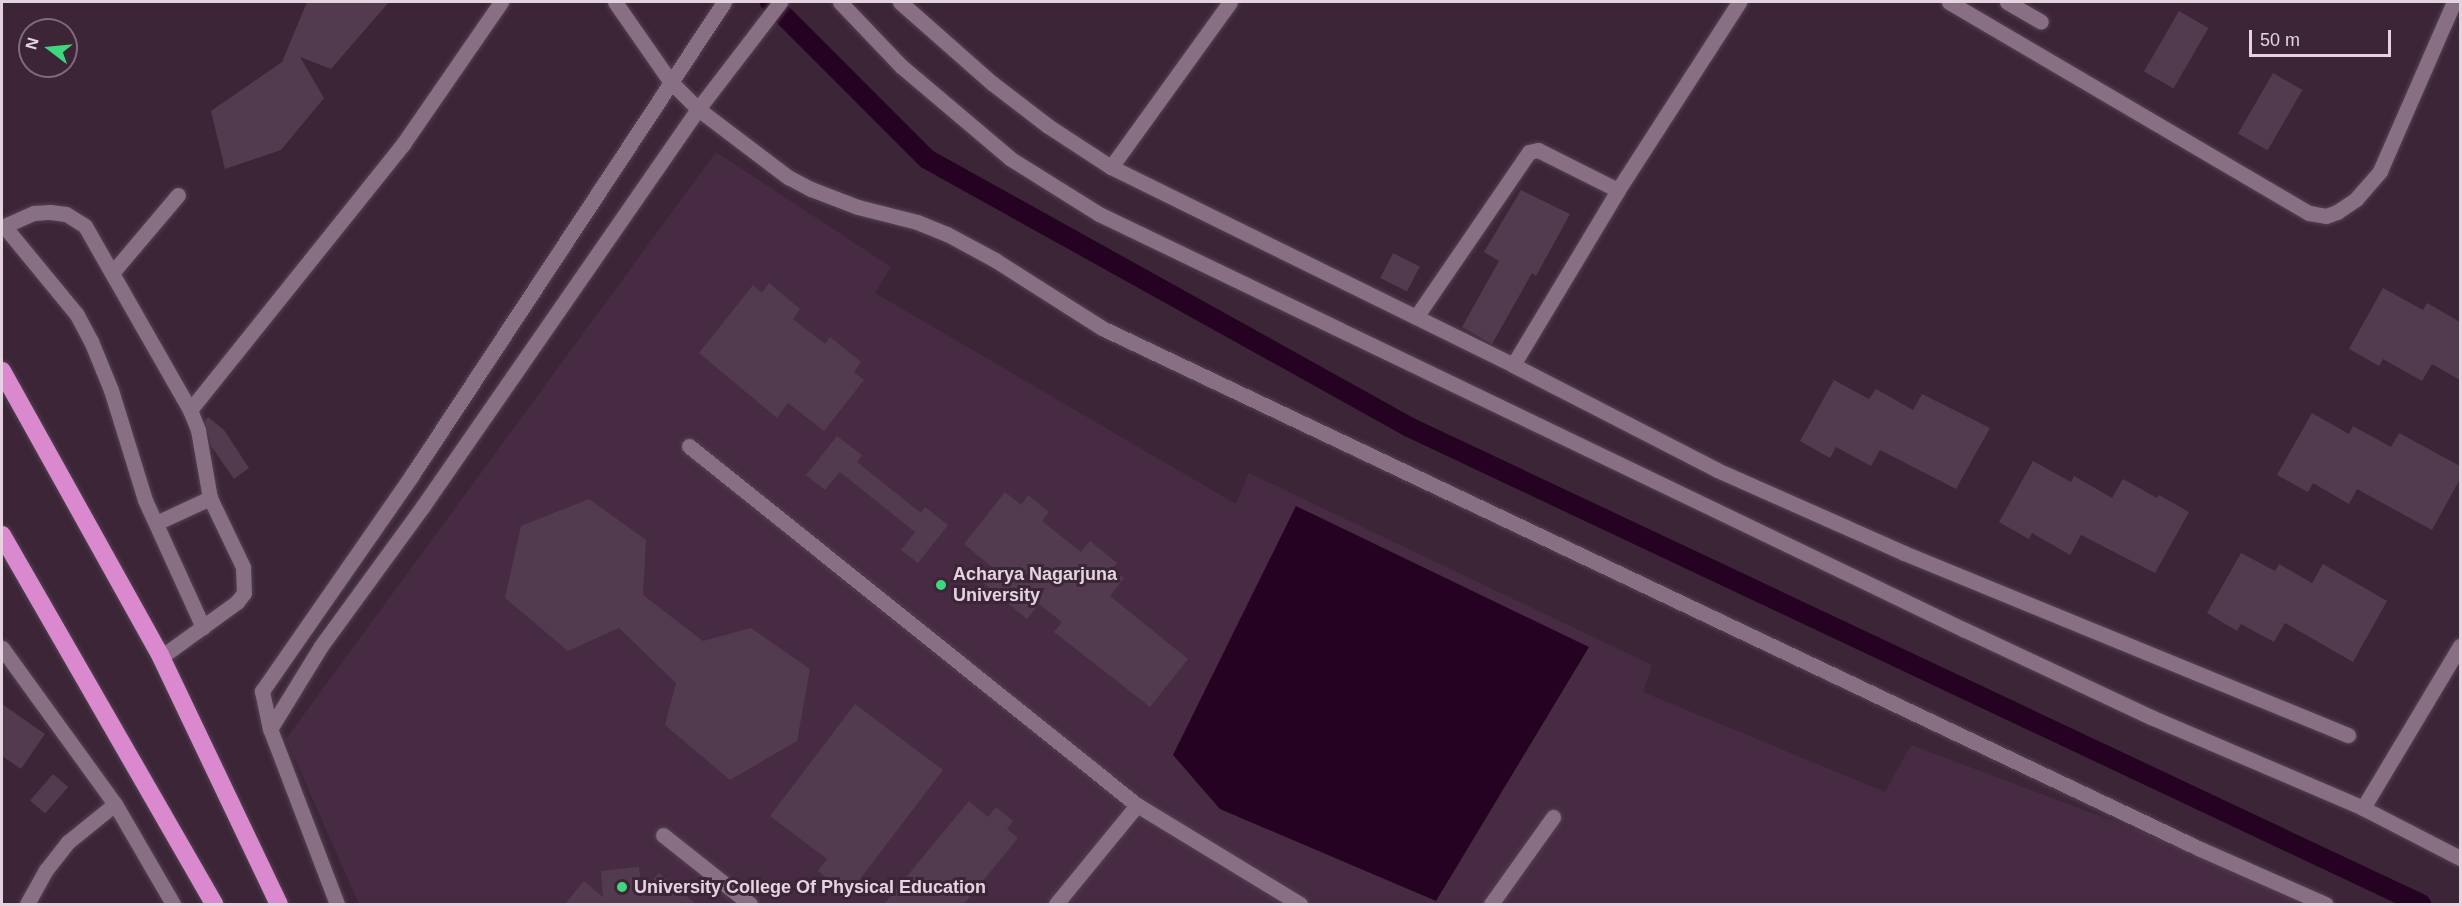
<!DOCTYPE html>
<html>
<head>
<meta charset="utf-8">
<style>
	body { margin:0 }
	#map { position:relative; width:2462px; height:906px; overflow:hidden; background:#3b2537; font-family:Helvetica,sans-serif }
	div>[style] { position:absolute }
	.built>* { inset:0; background:#472b42 }
	.water>* { inset:0; background:#250221 }
	.canal>* { height:20px; margin:-10px; padding:0 10px; transform-origin:10px; border-radius:10px; background:#250221 }
	.building>* { inset:0; background:#523b4e; transform-origin:0 0 }
	.roads { filter:drop-shadow(0 0 2px #534150) drop-shadow(0 0 2px #534150) }
	.minor>* { height:15px; margin:-7.5px; padding:0 7.5px; transform-origin:7.5px; border-radius:7.5px; background:#896f84 }
	.highway>* { height:18px; margin:-9px; padding:0 9px; transform-origin:9px; border-radius:9px; background:#db89ce }
	.dots>* { width:16px; height:16px; translate:-50% -50%; box-sizing:border-box; border:3px solid #3b2537; border-radius:50% }
	span { translate:-50% -50%; white-space:nowrap; text-align:center; line-height:1.15; -webkit-text-stroke:6px #3b2537; paint-order:stroke }
	.poi-label { font-size:18px; color:#e3d4e0; font-weight:700 }
	.left { translate:0 -50%; text-align:left }
	.frame { position:absolute; inset:0; border:3px solid #e3d4e0; pointer-events:none }
	.north { position:absolute; left:18px; top:18px; width:60px; height:60px; box-sizing:border-box; background:#3b2537; border:2px solid #7e6b7b; border-radius:50%; rotate:286deg; font-size:16px; font-weight:700; line-height:24px; text-align:center; color:#e3d4e0 }
	.north::after { content:''; display:block; margin:auto; width:21px; height:27px; background:#3ed77d; clip-path:polygon(50% 0,100% 100%,50% 72%,0 100%) }
	.scale { position:absolute; left:2249px; top:30px; width:142px; height:27px; box-sizing:border-box; border:3px solid #e3d4e0; border-top:0; padding-left:8px; font-size:18px; line-height:21px; white-space:nowrap; color:#e3d4e0; -webkit-text-stroke:4px #3b2537; paint-order:stroke }
</style>
</head>
<body>
<div id="map">
	<div class="built">
		<i style="clip-path:polygon(716px 152px,891px 267px,875px 293px,1236px 504px,1249px 473px,1652px 665px,1643px 692px,1885px 792px,1911px 745px,2335px 904px,359px 904px,286px 739px)"></i>
	</div>
	<div class="water">
		<i style="clip-path:polygon(1296px 506px,1589px 647px,1436px 901px,1220px 809px,1173px 755px)"></i>
	</div>
	<div class="canal">
		<i style="left:770px;top:2px;width:222px;rotate:45deg"></i>
		<i style="left:927px;top:159px;width:551px;rotate:29.07deg"></i>
		<i style="left:1409px;top:427px;width:1119px;rotate:25.24deg"></i>
	</div>
	<div class="building">
		<i style="clip-path:polygon(307px 2px,389px 2px,331px 69px,300px 57px,324px 98px,281px 150px,225px 169px,211px 111px,282px 62px)"></i>
		<i style="left:2179px;top:11px;width:34px;height:70px;rotate:30deg"></i>
		<i style="left:2273px;top:73px;width:34px;height:70px;rotate:30deg"></i>
		<i style="clip-path:polygon(1521px 190px,1570px 214px,1536px 276px,1532px 273px,1492px 344px,1462px 327px,1499px 261px,1484px 252px)"></i>
		<i style="left:1393px;top:253px;width:30px;height:28px;rotate:27deg"></i>
		<i style="clip-path:polygon(769px 283px,800px 309px,793px 319px,825px 344px,830px 337px,861px 362px,854px 372px,864px 380px,824px 431px,788px 403px,777px 418px,699px 353px,753px 285px,762px 293px)"></i>
		<i style="clip-path:polygon(2383px 288px,2423px 310px,2427px 303px,2460px 322px,2460px 380px,2432px 364px,2422px 381px,2383px 359px,2379px 366px,2349px 349px)"></i>
		<i style="clip-path:polygon(1834px 380px,1869px 399px,1876px 389px,1913px 410px,1922px 394px,1990px 428px,1956px 489px,1880px 450px,1871px 466px,1836px 447px,1830px 458px,1800px 441px)"></i>
		<i style="clip-path:polygon(2312px 413px,2349px 434px,2353px 426px,2391px 447px,2399px 433px,2460px 466px,2460px 479px,2432px 530px,2357px 489px,2349px 504px,2313px 483px,2308px 492px,2277px 475px)"></i>
		<i style="clip-path:polygon(208px 417px,224px 430px,249px 468px,234px 479px,211px 446px,205px 421px)"></i>
		<i style="clip-path:polygon(837px 436px,862px 455px,857px 462px,921px 513px,925px 507px,948px 525px,918px 563px,901px 550px,915px 532px,840px 472px,825px 490px,806px 475px)"></i>
		<i style="clip-path:polygon(2033px 461px,2071px 482px,2074px 476px,2112px 498px,2123px 479px,2157px 498px,2159px 495px,2189px 512px,2155px 573px,2081px 535px,2070px 555px,2032px 533px,2029px 539px,1999px 522px)"></i>
		<i style="clip-path:polygon(1005px 492px,1021px 505px,1028px 495px,1049px 512px,1042px 521px,1081px 552px,1090px 541px,1117px 563px,1112px 569px,1124px 578px,1110px 596px,1188px 659px,1150px 707px,1054px 632px,1062px 622px,1039px 604px,1027px 619px,982px 582px,993px 568px,964px 544px)"></i>
		<i style="clip-path:polygon(589px 499px,646px 540px,643px 595px,703px 641px,751px 628px,810px 669px,797px 741px,730px 780px,665px 725px,676px 683px,619px 628px,568px 651px,505px 598px,521px 526px)"></i>
		<i style="clip-path:polygon(2241px 553px,2275px 571px,2279px 564px,2312px 583px,2323px 564px,2387px 601px,2353px 662px,2285px 623px,2274px 642px,2241px 624px,2237px 631px,2207px 613px)"></i>
		<i style="clip-path:polygon(2px 704px,45px 734px,21px 769px,2px 756px)"></i>
		<i style="clip-path:polygon(855px 704px,943px 770px,848px 895px,818px 871px,827px 859px,770px 816px)"></i>
		<i style="left:53px;top:774px;width:20px;height:35px;rotate:41deg"></i>
		<i style="clip-path:polygon(969px 801px,988px 817px,996px 807px,1013px 821px,1007px 829px,1018px 838px,964px 904px,884px 904px)"></i>
		<i style="clip-path:polygon(639px 867px,642px 893px,659px 873px,696px 904px,565px 904px,584px 881px,603px 897px,601px 871px)"></i>
	</div>
	<div class="roads">
		<div class="minor">
			<i style="left:615px;top:2px;width:96px;rotate:55.2deg"></i>
			<i style="left:670px;top:81px;width:40px;rotate:45deg"></i>
			<i style="left:698px;top:109px;width:113px;rotate:37.1deg"></i>
			<i style="left:788px;top:177px;width:26px;rotate:28deg"></i>
			<i style="left:811px;top:189px;width:50px;rotate:21deg"></i>
			<i style="left:858px;top:207px;width:61px;rotate:14.3deg"></i>
			<i style="left:917px;top:222px;width:32px;rotate:22deg"></i>
			<i style="left:947px;top:234px;width:55px;rotate:28.4deg"></i>
			<i style="left:995px;top:260px;width:127px;rotate:32.4deg"></i>
			<i style="left:1102px;top:328px;width:1215px;rotate:25.38deg"></i>
			<i style="left:2200px;top:849px;width:137px;rotate:23.7deg"></i>
			<i style="left:840px;top:2px;width:88px;rotate:46.4deg"></i>
			<i style="left:901px;top:66px;width:144px;rotate:40.2deg"></i>
			<i style="left:1011px;top:159px;width:104px;rotate:32deg"></i>
			<i style="left:1099px;top:214px;width:961px;rotate:25.66deg"></i>
			<i style="left:1965px;top:630px;width:205px;rotate:25.1deg"></i>
			<i style="left:2151px;top:717px;width:231px;rotate:23.2deg"></i>
			<i style="left:2363px;top:808px;width:109px;rotate:27.3deg"></i>
			<i style="left:900px;top:2px;width:123px;rotate:41.4deg"></i>
			<i style="left:992px;top:83px;width:71px;rotate:37.5deg"></i>
			<i style="left:1048px;top:126px;width:75px;rotate:33.1deg"></i>
			<i style="left:1111px;top:167px;width:448px;rotate:26.2deg"></i>
			<i style="left:1513px;top:365px;width:229px;rotate:27.2deg"></i>
			<i style="left:1717px;top:470px;width:205px;rotate:23.9deg"></i>
			<i style="left:1904px;top:553px;width:480px;rotate:22.3deg"></i>
			<i style="left:1949px;top:2px;width:417px;rotate:30.4deg"></i>
			<i style="left:2309px;top:213px;width:17px;rotate:10deg"></i>
			<i style="left:2326px;top:216px;width:12px;rotate:-20deg"></i>
			<i style="left:2337px;top:212px;width:23px;rotate:-34deg"></i>
			<i style="left:2356px;top:199px;width:37px;rotate:-49deg"></i>
			<i style="left:2380px;top:171px;width:184px;rotate:-66.4deg"></i>
			<i style="left:2007px;top:2px;width:39px;rotate:30deg"></i>
			<i style="left:1111px;top:167px;width:203px;rotate:-54.2deg"></i>
			<i style="left:4px;top:226px;width:115px;rotate:50.6deg"></i>
			<i style="left:77px;top:315px;width:30px;rotate:62deg"></i>
			<i style="left:91px;top:341px;width:53px;rotate:67.8deg"></i>
			<i style="left:111px;top:390px;width:115px;rotate:72.8deg"></i>
			<i style="left:145px;top:500px;width:140px;rotate:65.5deg"></i>
			<i style="left:2px;top:227px;width:35px;rotate:-24deg"></i>
			<i style="left:34px;top:213px;width:16px;rotate:-4deg"></i>
			<i style="left:50px;top:212px;width:16px;rotate:7deg"></i>
			<i style="left:66px;top:214px;width:22px;rotate:32deg"></i>
			<i style="left:85px;top:226px;width:212px;rotate:60.3deg"></i>
			<i style="left:190px;top:410px;width:22px;rotate:68deg"></i>
			<i style="left:198px;top:430px;width:69px;rotate:80deg"></i>
			<i style="left:210px;top:498px;width:76px;rotate:64.4deg"></i>
			<i style="left:243px;top:567px;width:26px;rotate:88deg"></i>
			<i style="left:244px;top:593px;width:11px;rotate:128deg"></i>
			<i style="left:237px;top:602px;width:94px;rotate:144.1deg"></i>
			<i style="left:112px;top:273px;width:102px;rotate:-49.8deg"></i>
			<i style="left:1416px;top:317px;width:200px;rotate:-55.6deg"></i>
			<i style="left:1529px;top:152px;width:9px;rotate:-13deg"></i>
			<i style="left:1538px;top:150px;width:89px;rotate:26.6deg"></i>
			<i style="left:1513px;top:365px;width:204px;rotate:-59deg"></i>
			<i style="left:1618px;top:190px;width:224px;rotate:-57.2deg"></i>
			<i style="left:190px;top:410px;width:341px;rotate:-51.3deg"></i>
			<i style="left:403px;top:144px;width:173px;rotate:-55.4deg"></i>
			<i style="left:689px;top:446px;width:574px;rotate:38.71deg"></i>
			<i style="left:1137px;top:805px;width:191px;rotate:31.3deg"></i>
			<i style="left:156px;top:523px;width:60px;rotate:-24.8deg"></i>
			<i style="left:2px;top:648px;width:193px;rotate:54.1deg"></i>
			<i style="left:115px;top:804px;width:116px;rotate:59.9deg"></i>
			<i style="left:270px;top:729px;width:97px;rotate:-58.4deg"></i>
			<i style="left:321px;top:646px;width:173px;rotate:-53.9deg"></i>
			<i style="left:423px;top:506px;width:483px;rotate:-55.3deg"></i>
			<i style="left:698px;top:109px;width:135px;rotate:-52.5deg"></i>
			<i style="left:2363px;top:808px;width:189px;rotate:-59.1deg"></i>
			<i style="left:663px;top:835px;width:111px;rotate:38.4deg"></i>
			<i style="left:27px;top:904px;width:39px;rotate:-61deg"></i>
			<i style="left:46px;top:870px;width:36px;rotate:-52deg"></i>
			<i style="left:68px;top:842px;width:60px;rotate:-39deg"></i>
			<i style="left:337px;top:904px;width:187px;rotate:-110.9deg"></i>
			<i style="left:270px;top:729px;width:39px;rotate:-102deg"></i>
			<i style="left:262px;top:691px;width:263px;rotate:-55.2deg"></i>
			<i style="left:412px;top:475px;width:567px;rotate:-56.59deg"></i>
			<i style="left:1056px;top:904px;width:128px;rotate:-50.7deg"></i>
			<i style="left:1491px;top:904px;width:107px;rotate:-54.5deg"></i>
		</div>
		<div class="highway">
			<i style="left:2px;top:371px;width:327px;rotate:60.9deg"></i>
			<i style="left:161px;top:657px;width:274px;rotate:64.5deg"></i>
			<i style="left:2px;top:535px;width:426px;rotate:60.1deg"></i>
		</div>
	</div>
	<div class="dots">
		<i style="left:941px;top:585px;background:#3ed77d"></i>
		<i style="left:622px;top:887px;background:#3ed77d"></i>
	</div>
	<div class="poi-label">
		<span class="left" style="left:953px;top:585px">Acharya Nagarjuna<br>University</span>
		<span class="left" style="left:634px;top:887px">University College Of Physical Education</span>
	</div>
	<div class="frame"></div>
	<div class="north">N</div>
	<div class="scale">50 m</div>
</div>
</body>
</html>
